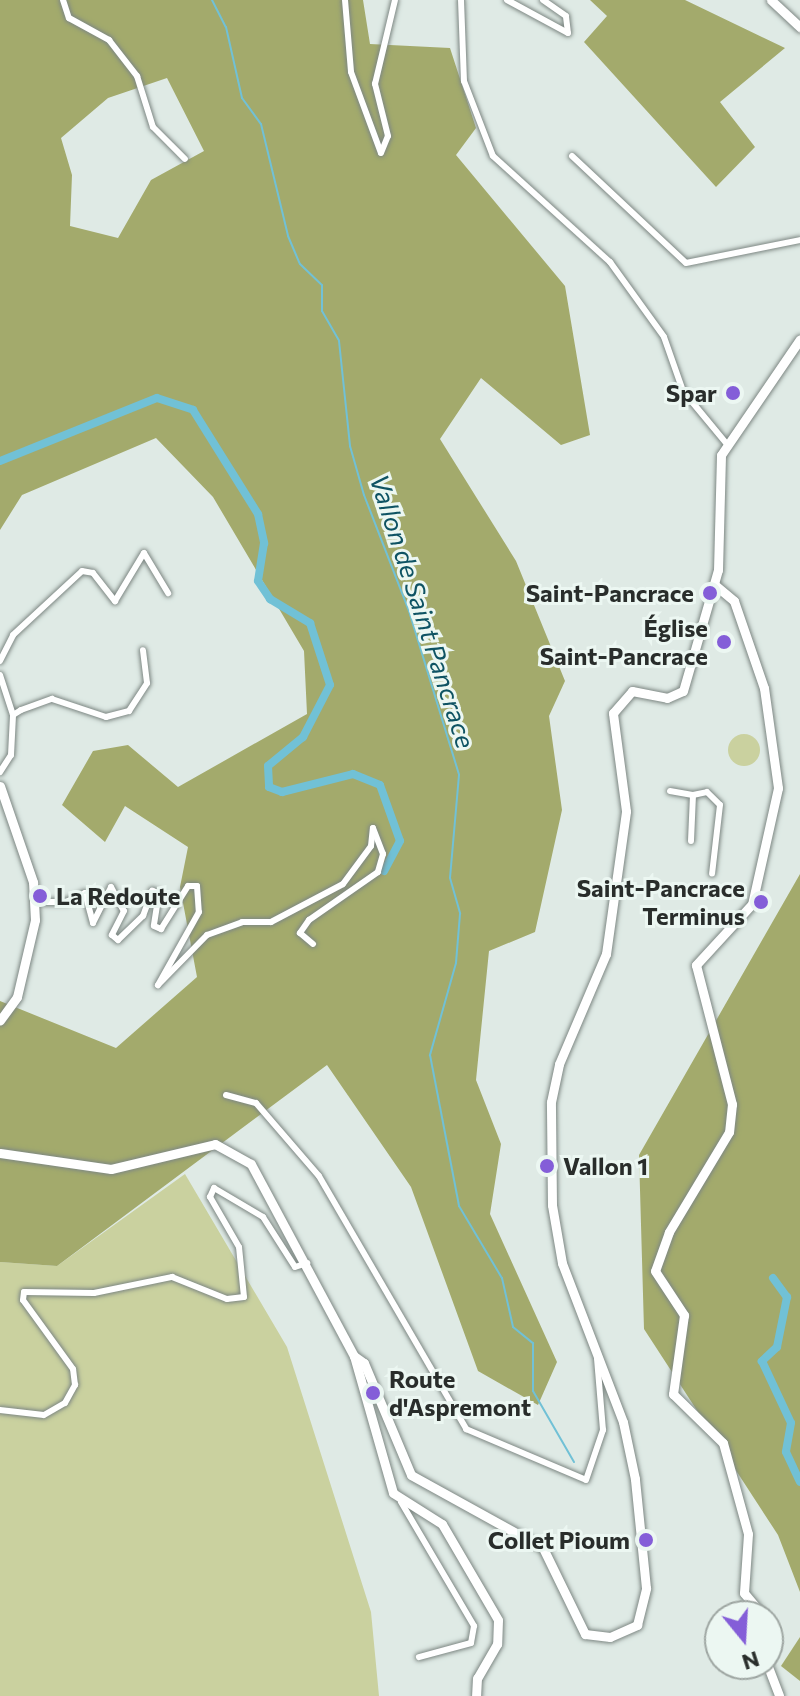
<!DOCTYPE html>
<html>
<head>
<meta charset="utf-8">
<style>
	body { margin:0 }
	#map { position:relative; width:800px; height:1696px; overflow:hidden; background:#dfeae5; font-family:Commissioner,sans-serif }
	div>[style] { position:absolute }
	.green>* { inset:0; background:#cad19f }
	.round { border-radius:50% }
	.forest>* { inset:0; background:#a3aa6c }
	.stream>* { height:2px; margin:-1px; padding:0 1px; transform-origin:1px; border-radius:1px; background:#71c1d6 }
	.canal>* { height:8px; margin:-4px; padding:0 4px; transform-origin:4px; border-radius:4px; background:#71c1d6 }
	.roads { filter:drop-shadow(0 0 2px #7d8783) drop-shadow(0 0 2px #7d8783) }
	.street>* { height:6px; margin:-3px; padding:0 3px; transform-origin:3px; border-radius:3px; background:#fff }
	.secondary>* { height:9px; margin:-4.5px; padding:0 4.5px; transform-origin:4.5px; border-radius:4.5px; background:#fff }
	.dots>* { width:22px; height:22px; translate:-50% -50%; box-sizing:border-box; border:4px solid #ecf7f2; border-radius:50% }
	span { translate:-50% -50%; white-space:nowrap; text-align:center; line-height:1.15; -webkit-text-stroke:6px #ecf7f2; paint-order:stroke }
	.poi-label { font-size:24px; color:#292d2b; font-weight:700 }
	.right { translate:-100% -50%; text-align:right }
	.left { translate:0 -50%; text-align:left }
	.water-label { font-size:26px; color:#0e5363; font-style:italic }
	.north { position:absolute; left:704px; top:1600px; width:80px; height:80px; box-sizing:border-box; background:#ecf7f2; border:2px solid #9ea6a2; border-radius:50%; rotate:162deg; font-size:22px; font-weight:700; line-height:32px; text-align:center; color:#292d2b }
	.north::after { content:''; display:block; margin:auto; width:28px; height:36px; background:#845ed8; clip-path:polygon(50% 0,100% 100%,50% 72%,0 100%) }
</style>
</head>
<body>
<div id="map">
	<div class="green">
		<i class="round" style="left:728px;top:734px;width:32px;height:32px"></i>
		<i style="clip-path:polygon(185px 1174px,287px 1347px,371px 1612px,379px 1696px,0 1696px,0 1262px,57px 1266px)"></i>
	</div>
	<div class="forest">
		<i style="clip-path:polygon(evenodd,0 0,363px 0,370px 44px,450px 48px,476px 128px,456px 155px,565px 286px,590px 435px,561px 445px,481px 378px,440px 439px,516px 561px,565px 681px,549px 716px,562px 810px,535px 932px,489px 951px,476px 1080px,501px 1144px,490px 1214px,557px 1362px,538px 1405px,478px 1371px,411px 1187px,327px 1065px,57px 1266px,0 1262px,0 1001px,116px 1048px,197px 977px,180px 887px,188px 847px,125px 806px,105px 842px,62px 805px,93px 751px,128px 745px,178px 787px,307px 714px,304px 651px,213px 497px,156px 438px,22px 495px,0 530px,0 0,167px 78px,204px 151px,151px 180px,118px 238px,70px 226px,72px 175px,61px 138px,108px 98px,167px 78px)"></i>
		<i style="clip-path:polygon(590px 0,685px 0,785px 48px,720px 102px,755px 147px,716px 187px,584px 42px,607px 16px)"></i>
		<i style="clip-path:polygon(800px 874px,800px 1592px,778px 1535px,644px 1329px,639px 1155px)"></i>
		<i style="clip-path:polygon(800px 1637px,800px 1681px,781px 1666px)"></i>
	</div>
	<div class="stream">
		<i style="left:212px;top:0;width:30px;rotate:63deg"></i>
		<i style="left:226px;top:27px;width:73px;rotate:77.3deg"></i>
		<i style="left:242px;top:98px;width:32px;rotate:54deg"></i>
		<i style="left:261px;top:124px;width:115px;rotate:76.4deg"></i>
		<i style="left:288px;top:236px;width:30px;rotate:67deg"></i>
		<i style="left:300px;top:264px;width:30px;rotate:44deg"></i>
		<i style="left:322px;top:285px;width:26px;rotate:90deg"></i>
		<i style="left:322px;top:311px;width:34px;rotate:60deg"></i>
		<i style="left:339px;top:341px;width:106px;rotate:84deg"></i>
		<i style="left:350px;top:446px;width:51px;rotate:74.1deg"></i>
		<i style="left:364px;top:495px;width:124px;rotate:68.8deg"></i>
		<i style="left:409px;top:611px;width:171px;rotate:73deg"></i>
		<i style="left:459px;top:775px;width:103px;rotate:95deg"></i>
		<i style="left:450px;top:878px;width:37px;rotate:74deg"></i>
		<i style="left:460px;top:914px;width:49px;rotate:94.7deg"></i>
		<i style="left:456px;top:963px;width:96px;rotate:105.8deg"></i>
		<i style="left:430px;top:1055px;width:154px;rotate:79.1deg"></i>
		<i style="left:459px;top:1206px;width:84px;rotate:59.2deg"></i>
		<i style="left:502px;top:1278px;width:50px;rotate:77.3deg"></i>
		<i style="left:513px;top:1327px;width:26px;rotate:39deg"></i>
		<i style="left:533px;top:1343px;width:48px;rotate:90deg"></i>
		<i style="left:533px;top:1391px;width:82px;rotate:60deg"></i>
	</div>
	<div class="canal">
		<i style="left:0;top:461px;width:169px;rotate:-21.9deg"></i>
		<i style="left:157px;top:398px;width:38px;rotate:18deg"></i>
		<i style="left:193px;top:410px;width:123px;rotate:58deg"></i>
		<i style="left:258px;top:514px;width:30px;rotate:78deg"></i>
		<i style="left:264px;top:543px;width:38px;rotate:99deg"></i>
		<i style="left:258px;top:581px;width:22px;rotate:56deg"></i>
		<i style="left:270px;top:599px;width:47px;rotate:31deg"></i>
		<i style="left:310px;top:623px;width:65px;rotate:72.1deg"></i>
		<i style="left:330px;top:685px;width:59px;rotate:117.4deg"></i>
		<i style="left:303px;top:737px;width:45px;rotate:140.4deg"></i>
		<i style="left:268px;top:766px;width:21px;rotate:87deg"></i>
		<i style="left:269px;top:787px;width:14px;rotate:21deg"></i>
		<i style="left:282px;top:792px;width:73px;rotate:-14.2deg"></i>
		<i style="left:353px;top:774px;width:29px;rotate:22deg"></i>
		<i style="left:380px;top:785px;width:59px;rotate:70.3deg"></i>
		<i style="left:400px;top:841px;width:34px;rotate:118deg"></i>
		<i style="left:773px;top:1278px;width:24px;rotate:54deg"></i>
		<i style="left:787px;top:1297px;width:51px;rotate:101.3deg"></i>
		<i style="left:777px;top:1347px;width:21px;rotate:137deg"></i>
		<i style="left:762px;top:1361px;width:68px;rotate:64.9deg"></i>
		<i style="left:791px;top:1423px;width:29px;rotate:100deg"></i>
		<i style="left:786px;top:1452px;width:33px;rotate:65deg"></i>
	</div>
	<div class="roads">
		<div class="street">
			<i style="left:63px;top:0;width:19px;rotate:72deg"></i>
			<i style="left:69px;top:18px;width:46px;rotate:28.8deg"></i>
			<i style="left:109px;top:40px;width:46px;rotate:52.1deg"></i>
			<i style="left:137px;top:76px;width:53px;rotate:72.6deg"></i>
			<i style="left:153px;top:127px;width:45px;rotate:45deg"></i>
			<i style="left:345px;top:0;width:72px;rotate:85.2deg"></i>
			<i style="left:351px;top:72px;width:86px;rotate:69.7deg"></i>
			<i style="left:381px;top:153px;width:18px;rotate:-68deg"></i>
			<i style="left:388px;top:136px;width:54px;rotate:-104deg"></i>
			<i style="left:375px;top:84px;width:86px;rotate:-76.6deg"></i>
			<i style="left:461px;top:0;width:81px;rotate:87.9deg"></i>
			<i style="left:464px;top:81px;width:80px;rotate:68.9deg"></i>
			<i style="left:493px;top:156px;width:158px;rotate:42.2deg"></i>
			<i style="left:610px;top:262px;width:92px;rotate:54.2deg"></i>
			<i style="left:664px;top:337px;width:57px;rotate:70.6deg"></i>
			<i style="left:683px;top:391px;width:67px;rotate:50.4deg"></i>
			<i style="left:507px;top:0;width:69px;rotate:28.4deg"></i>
			<i style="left:568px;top:33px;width:17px;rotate:-97deg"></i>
			<i style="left:566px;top:16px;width:28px;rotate:-145deg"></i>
			<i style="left:572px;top:156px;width:156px;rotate:43.2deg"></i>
			<i style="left:686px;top:263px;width:116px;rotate:-11.4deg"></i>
			<i style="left:0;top:661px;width:29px;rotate:-63deg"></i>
			<i style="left:13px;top:635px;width:94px;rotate:-42.8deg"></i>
			<i style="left:82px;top:571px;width:11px;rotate:10deg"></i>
			<i style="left:93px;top:573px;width:36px;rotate:52deg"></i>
			<i style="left:115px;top:601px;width:56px;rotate:-58.9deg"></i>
			<i style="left:144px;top:553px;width:47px;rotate:59deg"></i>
			<i style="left:0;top:675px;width:42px;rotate:72deg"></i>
			<i style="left:0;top:772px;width:20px;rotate:-57deg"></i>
			<i style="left:11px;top:755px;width:40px;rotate:-87.1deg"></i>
			<i style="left:13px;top:715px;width:9px;rotate:-32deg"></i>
			<i style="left:21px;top:710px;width:33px;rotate:-20deg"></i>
			<i style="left:52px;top:699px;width:57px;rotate:18.4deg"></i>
			<i style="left:106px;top:717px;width:24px;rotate:-15deg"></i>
			<i style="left:129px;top:711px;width:33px;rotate:-57deg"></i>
			<i style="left:147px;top:683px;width:33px;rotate:-97deg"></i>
			<i style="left:670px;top:791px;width:23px;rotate:10deg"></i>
			<i style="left:693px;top:795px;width:46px;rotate:92.5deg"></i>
			<i style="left:693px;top:795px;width:14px;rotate:-12deg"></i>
			<i style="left:707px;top:792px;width:18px;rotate:45deg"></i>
			<i style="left:720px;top:805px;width:69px;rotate:96.6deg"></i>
			<i style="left:35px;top:902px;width:31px"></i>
			<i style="left:66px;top:902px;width:21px;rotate:-25deg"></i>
			<i style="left:85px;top:893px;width:31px;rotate:75deg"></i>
			<i style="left:93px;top:923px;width:40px;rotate:-63.4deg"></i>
			<i style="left:111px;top:887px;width:27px;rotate:62deg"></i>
			<i style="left:124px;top:911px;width:27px;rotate:117deg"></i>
			<i style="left:112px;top:935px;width:8px;rotate:40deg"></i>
			<i style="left:118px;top:940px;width:35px;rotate:-44deg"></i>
			<i style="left:143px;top:916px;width:27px;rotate:-70deg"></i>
			<i style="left:152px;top:891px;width:7px;rotate:16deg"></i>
			<i style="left:159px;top:893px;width:33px;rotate:99deg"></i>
			<i style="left:154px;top:926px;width:8px;rotate:23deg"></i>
			<i style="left:161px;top:929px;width:51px;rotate:-57.9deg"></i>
			<i style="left:188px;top:886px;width:9px"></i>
			<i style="left:197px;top:886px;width:26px;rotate:86deg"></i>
			<i style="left:199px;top:912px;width:84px;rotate:119.3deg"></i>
			<i style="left:158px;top:985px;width:70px;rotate:-45.6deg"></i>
			<i style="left:207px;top:935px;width:37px;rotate:-20deg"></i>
			<i style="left:242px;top:922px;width:29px"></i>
			<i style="left:271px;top:922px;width:81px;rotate:-27.8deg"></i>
			<i style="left:343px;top:884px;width:47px;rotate:-53.6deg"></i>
			<i style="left:371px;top:846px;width:18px;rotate:-84deg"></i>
			<i style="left:373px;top:828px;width:28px;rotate:69deg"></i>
			<i style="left:383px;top:854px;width:19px;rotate:106deg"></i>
			<i style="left:378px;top:872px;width:84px;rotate:145.2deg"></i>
			<i style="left:309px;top:920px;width:16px;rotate:125deg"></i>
			<i style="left:300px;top:933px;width:17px;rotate:40deg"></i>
			<i style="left:226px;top:1095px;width:31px;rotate:15deg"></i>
			<i style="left:256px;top:1103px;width:96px;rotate:49.2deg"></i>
			<i style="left:319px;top:1176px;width:293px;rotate:59.8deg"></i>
			<i style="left:466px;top:1429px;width:130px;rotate:23deg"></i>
			<i style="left:586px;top:1480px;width:53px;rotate:-71.2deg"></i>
			<i style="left:603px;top:1430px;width:72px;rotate:-94.8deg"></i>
			<i style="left:0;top:1410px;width:44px;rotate:6.5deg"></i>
			<i style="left:44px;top:1415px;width:24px;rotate:-30deg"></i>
			<i style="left:65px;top:1403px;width:21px;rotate:-61deg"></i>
			<i style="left:75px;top:1385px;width:16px;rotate:-97deg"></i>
			<i style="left:73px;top:1369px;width:85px;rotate:-125.9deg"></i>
			<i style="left:23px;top:1300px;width:8px;rotate:-83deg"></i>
			<i style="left:24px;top:1292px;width:70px;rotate:0.8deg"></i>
			<i style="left:94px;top:1293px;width:80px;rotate:-11.6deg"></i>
			<i style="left:172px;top:1277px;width:59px;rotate:21.8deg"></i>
			<i style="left:227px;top:1299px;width:17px;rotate:-7deg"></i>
			<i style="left:244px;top:1297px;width:50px;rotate:-95.7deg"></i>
			<i style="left:239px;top:1247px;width:58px;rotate:-120.1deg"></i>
			<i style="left:210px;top:1197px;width:10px;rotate:-66deg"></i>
			<i style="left:214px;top:1188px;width:57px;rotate:30.6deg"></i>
			<i style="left:263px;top:1217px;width:59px;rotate:57.4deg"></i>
			<i style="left:295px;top:1267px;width:13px;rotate:-18deg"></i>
			<i style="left:401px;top:1502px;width:144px;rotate:59.5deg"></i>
			<i style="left:474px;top:1626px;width:17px;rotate:100deg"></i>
			<i style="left:471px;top:1643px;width:54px;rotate:164.9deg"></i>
		</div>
		<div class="secondary">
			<i style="left:771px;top:0;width:40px;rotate:43deg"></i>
			<i style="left:715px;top:585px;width:25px;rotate:40deg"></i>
			<i style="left:734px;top:601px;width:92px;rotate:71deg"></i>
			<i style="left:764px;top:688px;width:101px;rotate:82deg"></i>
			<i style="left:778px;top:788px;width:119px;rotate:102.6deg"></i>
			<i style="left:752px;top:904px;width:83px;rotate:132.6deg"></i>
			<i style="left:696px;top:965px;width:144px;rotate:75.5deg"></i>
			<i style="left:732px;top:1104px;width:28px;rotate:96deg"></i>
			<i style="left:729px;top:1132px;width:117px;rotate:121deg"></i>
			<i style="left:669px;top:1232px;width:41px;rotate:109.7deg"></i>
			<i style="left:655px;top:1271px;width:53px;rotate:56.6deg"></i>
			<i style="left:684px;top:1315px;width:80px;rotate:97.9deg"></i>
			<i style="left:673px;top:1394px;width:70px;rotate:44.4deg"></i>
			<i style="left:723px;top:1443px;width:94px;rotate:74.6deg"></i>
			<i style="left:748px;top:1534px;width:59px;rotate:93.9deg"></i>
			<i style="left:744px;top:1593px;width:30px;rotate:50deg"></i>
			<i style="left:0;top:786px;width:102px;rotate:71deg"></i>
			<i style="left:33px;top:882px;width:38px;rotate:87deg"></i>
			<i style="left:35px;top:920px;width:79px;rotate:103.2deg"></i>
			<i style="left:17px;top:997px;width:29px;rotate:126deg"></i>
			<i style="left:0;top:1153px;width:112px;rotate:8.2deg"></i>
			<i style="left:111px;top:1169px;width:107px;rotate:-13.5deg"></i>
			<i style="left:215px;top:1144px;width:41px;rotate:29.1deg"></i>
			<i style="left:251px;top:1164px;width:218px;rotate:61.8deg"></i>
			<i style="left:354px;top:1356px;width:142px;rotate:74.1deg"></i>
			<i style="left:393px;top:1493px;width:58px;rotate:32.3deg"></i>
			<i style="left:442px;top:1524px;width:111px;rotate:59.7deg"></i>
			<i style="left:498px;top:1620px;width:24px;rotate:92deg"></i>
			<i style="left:497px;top:1644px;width:39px;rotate:120deg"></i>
			<i style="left:477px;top:1678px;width:18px;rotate:93deg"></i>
			<i style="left:354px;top:1356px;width:12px;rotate:35deg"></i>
			<i style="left:364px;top:1363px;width:121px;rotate:67.2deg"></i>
			<i style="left:411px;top:1475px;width:151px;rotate:28.9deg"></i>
			<i style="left:543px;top:1548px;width:96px;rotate:64deg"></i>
			<i style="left:585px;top:1634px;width:25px;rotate:7deg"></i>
			<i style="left:610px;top:1637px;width:30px;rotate:-24deg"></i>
			<i style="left:637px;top:1625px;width:38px;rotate:-76deg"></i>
			<i style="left:646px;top:1588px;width:110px;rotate:-95.8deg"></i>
			<i style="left:635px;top:1479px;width:58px;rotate:-101.9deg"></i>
			<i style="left:623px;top:1422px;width:170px;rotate:-111deg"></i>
			<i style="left:562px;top:1263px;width:59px;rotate:-99.8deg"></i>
			<i style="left:552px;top:1205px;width:103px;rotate:-90.6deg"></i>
			<i style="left:551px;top:1102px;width:39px;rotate:-78deg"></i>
			<i style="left:559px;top:1064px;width:120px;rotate:-66.9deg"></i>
			<i style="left:606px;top:954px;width:144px;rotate:-82deg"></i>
			<i style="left:626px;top:811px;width:99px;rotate:-97.6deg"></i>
			<i style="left:613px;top:713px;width:29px;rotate:-49deg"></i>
			<i style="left:632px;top:691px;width:36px;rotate:11deg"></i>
			<i style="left:667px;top:698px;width:17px;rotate:-24deg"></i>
			<i style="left:683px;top:691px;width:126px;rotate:-73.9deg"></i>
			<i style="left:718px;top:570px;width:115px;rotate:-88.5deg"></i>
			<i style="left:721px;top:455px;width:140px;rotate:-55.7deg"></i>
			<i style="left:768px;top:1632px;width:2px;rotate:90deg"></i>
			<i style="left:767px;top:1664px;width:34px;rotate:69deg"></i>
		</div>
	</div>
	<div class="dots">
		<i style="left:733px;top:393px;background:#845ed8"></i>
		<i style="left:710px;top:593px;background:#845ed8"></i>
		<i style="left:724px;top:642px;background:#845ed8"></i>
		<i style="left:40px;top:896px;background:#845ed8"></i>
		<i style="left:761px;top:902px;background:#845ed8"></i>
		<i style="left:547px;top:1166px;background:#845ed8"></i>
		<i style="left:373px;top:1393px;background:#845ed8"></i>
		<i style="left:646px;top:1540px;background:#845ed8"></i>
	</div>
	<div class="poi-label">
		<span class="right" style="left:717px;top:393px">Spar</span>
		<span class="right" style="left:694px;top:593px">Saint-Pancrace</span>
		<span class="right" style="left:708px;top:642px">Église<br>Saint-Pancrace</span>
		<span class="right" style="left:745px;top:902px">Saint-Pancrace<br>Terminus</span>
		<span class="left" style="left:56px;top:896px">La Redoute</span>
		<span class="left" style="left:563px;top:1166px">Vallon 1</span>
		<span class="left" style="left:389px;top:1393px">Route<br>d'Aspremont</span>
		<span class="right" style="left:630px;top:1540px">Collet Pioum</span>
	</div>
	<div class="water-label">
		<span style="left:423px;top:611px;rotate:72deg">Vallon de Saint Pancrace</span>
	</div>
	<div class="north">N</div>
</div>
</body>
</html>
